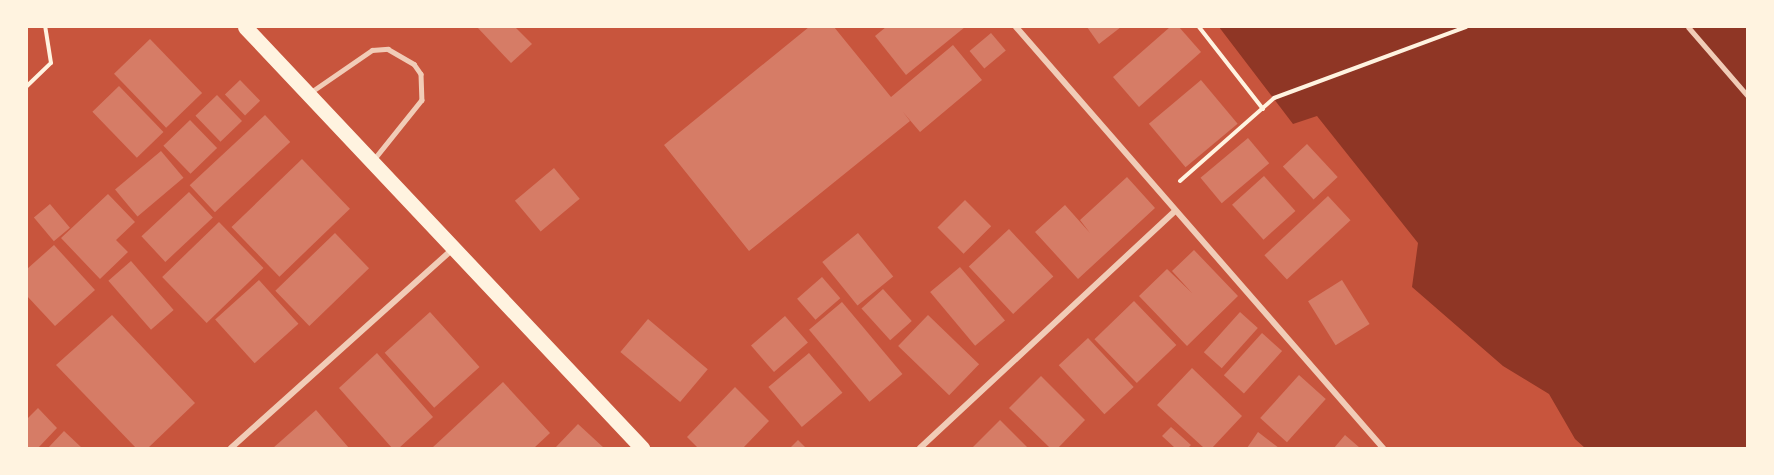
<!DOCTYPE html>
<html>
<head>
<meta charset="utf-8">
<style>
	body { margin:0 }
	#map { position:relative; width:1774px; height:475px; overflow:hidden; background:#c8553d; font-family:Figtree,sans-serif }
	div>[style] { position:absolute }
	.water>* { inset:0; background:#8f3625 }
	.building>* { inset:0; background:#d67c66; transform-origin:0 0 }
	.path>* { height:4px; margin:-2px; padding:0 2px; transform-origin:2px; border-radius:2px; background:#fff3e0 }
	.service>* { height:4.5px; margin:-2.25px; padding:0 2.25px; transform-origin:2.25px; border-radius:2.25px; background:#f1ccb7 }
	.pedestrian>* { height:5px; margin:-2.5px; padding:0 2.5px; transform-origin:2.5px; border-radius:2.5px; background:#f1ccb7 }
	.minor>* { height:6px; margin:-3px; padding:0 3px; transform-origin:3px; border-radius:3px; background:#f1ccb7 }
	.primary>* { height:15px; margin:-7.5px; padding:0 7.5px; transform-origin:7.5px; border-radius:7.5px; background:#fff3e0 }
	span { translate:-50% -50%; white-space:nowrap; text-align:center; line-height:1.15; -webkit-text-stroke:4.5px #fff3e0; paint-order:stroke }
	.frame { position:absolute; inset:0; border:28px solid #fff3e0; pointer-events:none }
</style>
</head>
<body>
<div id="map">
	<div class="water">
		<i style="clip-path:polygon(1219px 27px,1747px 27px,1747px 448px,1585px 448px,1575px 439px,1549px 394px,1503px 366px,1412px 287px,1418px 243px,1317px 116px,1293px 124px)"></i>
	</div>
	<div class="building">
		<i style="clip-path:polygon(477px 27px,515px 27px,532px 44px,511px 63px)"></i>
		<i style="clip-path:polygon(809px 27px,834px 27px,891px 97px,953px 45px,982px 80px,920px 132px,903px 112px,910px 121px,749px 251px,664px 145px)"></i>
		<i style="clip-path:polygon(886px 27px,965px 27px,906px 75px,875px 36px)"></i>
		<i style="clip-path:polygon(1087px 27px,1121px 27px,1099px 44px)"></i>
		<i style="clip-path:polygon(1170px 27px,1179px 27px,1201px 52px,1139px 107px,1113px 77px)"></i>
		<i style="left:991px;top:33px;width:23px;height:28px;rotate:50deg"></i>
		<i style="left:150px;top:39px;width:75px;height:50px;rotate:46deg"></i>
		<i style="left:240px;top:80px;width:29px;height:21px;rotate:46deg"></i>
		<i style="left:1201px;top:80px;width:57px;height:68px;rotate:50deg"></i>
		<i style="left:119px;top:86px;width:64px;height:37px;rotate:46deg"></i>
		<i style="left:217px;top:95px;width:36px;height:30px;rotate:46deg"></i>
		<i style="left:265px;top:115px;width:37px;height:103px;rotate:47deg"></i>
		<i style="left:190px;top:120px;width:39px;height:37px;rotate:46deg"></i>
		<i style="left:1248px;top:138px;width:33px;height:62px;rotate:50deg"></i>
		<i style="left:1307px;top:144px;width:45px;height:33px;rotate:47deg"></i>
		<i style="left:161px;top:151px;width:35px;height:60px;rotate:50deg"></i>
		<i style="left:302px;top:159px;width:69px;height:98px;rotate:46deg"></i>
		<i style="left:554px;top:168px;width:40px;height:51px;rotate:50deg"></i>
		<i style="left:1264px;top:176px;width:47px;height:43px;rotate:48deg"></i>
		<i style="clip-path:polygon(1127px 177px,1155px 208px,1078px 279px,1035px 232px,1065px 205px,1090px 233px,1080px 220px)"></i>
		<i style="left:189px;top:192px;width:35px;height:65px;rotate:47deg"></i>
		<i style="clip-path:polygon(108px 194px,135px 222px,116px 240px,128px 252px,100px 279px,61px 238px)"></i>
		<i style="left:1328px;top:196px;width:33px;height:87px;rotate:47deg"></i>
		<i style="left:965px;top:200px;width:37px;height:39px;rotate:45deg"></i>
		<i style="left:50px;top:204px;width:31px;height:21px;rotate:50deg"></i>
		<i style="left:219px;top:222px;width:64px;height:79px;rotate:46deg"></i>
		<i style="left:1009px;top:229px;width:65px;height:55px;rotate:47deg"></i>
		<i style="left:335px;top:233px;width:49px;height:83px;rotate:46deg"></i>
		<i style="left:858px;top:233px;width:56px;height:46px;rotate:51deg"></i>
		<i style="clip-path:polygon(54px 245px,95px 290px,55px 326px,27px 296px,27px 269px)"></i>
		<i style="clip-path:polygon(1194px 250px,1238px 296px,1187px 346px,1139px 296px,1167px 269px,1192px 293px,1172px 271px)"></i>
		<i style="left:131px;top:261px;width:65px;height:30px;rotate:49deg"></i>
		<i style="left:960px;top:267px;width:70px;height:39px;rotate:50deg"></i>
		<i style="left:822px;top:277px;width:28px;height:33px;rotate:49deg"></i>
		<i style="left:259px;top:280px;width:59px;height:59px;rotate:48deg"></i>
		<i style="left:1342px;top:280px;width:52px;height:40px;rotate:58deg"></i>
		<i style="left:883px;top:289px;width:43px;height:29px;rotate:48deg"></i>
		<i style="left:1134px;top:301px;width:61px;height:55px;rotate:46deg"></i>
		<i style="left:842px;top:302px;width:94px;height:43px;rotate:50deg"></i>
		<i style="left:430px;top:312px;width:74px;height:61px;rotate:48deg"></i>
		<i style="left:1240px;top:312px;width:24px;height:54px;rotate:42deg"></i>
		<i style="clip-path:polygon(112px 315px,195px 403px,148px 448px,136px 448px,56px 365px)"></i>
		<i style="left:928px;top:315px;width:71px;height:43px;rotate:44deg"></i>
		<i style="left:785px;top:316px;width:35px;height:45px;rotate:49deg"></i>
		<i style="left:648px;top:319px;width:78px;height:43px;rotate:40deg"></i>
		<i style="left:1262px;top:333px;width:27px;height:57px;rotate:42deg"></i>
		<i style="left:1088px;top:338px;width:67px;height:40px;rotate:47deg"></i>
		<i style="clip-path:polygon(377px 353px,433px 417px,399px 448px,392px 448px,339px 388px)"></i>
		<i style="left:809px;top:353px;width:52px;height:53px;rotate:50deg"></i>
		<i style="clip-path:polygon(1192px 368px,1242px 416px,1212px 448px,1204px 448px,1157px 405px)"></i>
		<i style="left:1299px;top:375px;width:36px;height:58px;rotate:42deg"></i>
		<i style="clip-path:polygon(1041px 376px,1085px 420px,1058px 448px,1050px 448px,1009px 408px)"></i>
		<i style="clip-path:polygon(503px 382px,550px 433px,534px 448px,432px 448px)"></i>
		<i style="clip-path:polygon(735px 387px,769px 421px,743px 448px,698px 448px,687px 437px)"></i>
		<i style="clip-path:polygon(38px 408px,57px 428px,38px 448px,27px 448px,27px 419px)"></i>
		<i style="clip-path:polygon(316px 410px,349px 448px,273px 448px)"></i>
		<i style="clip-path:polygon(1000px 420px,1028px 448px,972px 448px)"></i>
		<i style="clip-path:polygon(578px 424px,604px 448px,555px 448px)"></i>
		<i style="clip-path:polygon(1171px 427px,1191px 445px,1188px 448px,1175px 448px,1162px 436px)"></i>
		<i style="clip-path:polygon(64px 431px,82px 448px,48px 448px)"></i>
		<i style="clip-path:polygon(1258px 432px,1279px 448px,1247px 448px)"></i>
		<i style="clip-path:polygon(1345px 435px,1360px 448px,1334px 448px)"></i>
		<i style="clip-path:polygon(798px 440px,806px 448px,790px 448px)"></i>
	</div>
	<div class="path">
		<i style="left:1199px;top:27px;width:104px;rotate:52deg"></i>
		<i style="left:27px;top:86px;width:33px;rotate:-44deg"></i>
		<i style="left:51px;top:63px;width:36px;rotate:-99deg"></i>
		<i style="left:1180px;top:181px;width:125px;rotate:-41.4deg"></i>
		<i style="left:1274px;top:98px;width:205px;rotate:-20.3deg"></i>
	</div>
	<div class="service">
		<i style="left:311px;top:92px;width:74px;rotate:-34.5deg"></i>
		<i style="left:372px;top:50px;width:16px;rotate:-4deg"></i>
		<i style="left:388px;top:49px;width:30px;rotate:30deg"></i>
		<i style="left:414px;top:64px;width:12px;rotate:55deg"></i>
		<i style="left:421px;top:74px;width:26px;rotate:88deg"></i>
		<i style="left:422px;top:100px;width:77px;rotate:128.7deg"></i>
	</div>
	<div class="pedestrian">
		<i style="left:1688px;top:27px;width:90px;rotate:49.1deg"></i>
	</div>
	<div class="minor">
		<i style="left:1016px;top:27px;width:559px;rotate:48.92deg"></i>
		<i style="left:231px;top:448px;width:300px;rotate:-41.9deg"></i>
		<i style="left:920px;top:448px;width:347px;rotate:-42.9deg"></i>
	</div>
	<div class="primary">
		<i style="left:245px;top:27px;width:579px;rotate:46.68deg"></i>
	</div>
	<div class="frame"></div>
</div>
</body>
</html>
